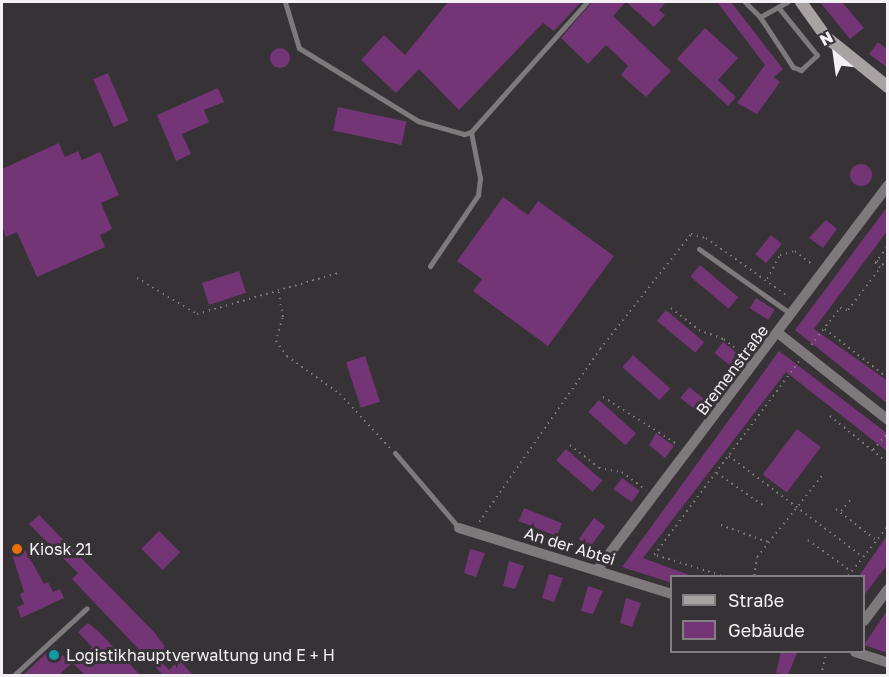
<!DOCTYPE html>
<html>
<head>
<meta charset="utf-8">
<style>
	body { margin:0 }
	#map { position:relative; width:889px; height:677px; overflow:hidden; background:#363236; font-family:"Golos Text",sans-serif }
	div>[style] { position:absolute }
	.building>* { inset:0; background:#743577; transform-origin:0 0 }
	.round { border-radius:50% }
	.path>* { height:1.5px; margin-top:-0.75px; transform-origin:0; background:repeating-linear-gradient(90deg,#7e7b7e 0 1.5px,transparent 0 6px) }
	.lane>* { height:5px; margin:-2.5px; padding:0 2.5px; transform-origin:2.5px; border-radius:2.5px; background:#7e7a7b }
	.street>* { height:10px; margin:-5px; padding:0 5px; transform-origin:5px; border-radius:5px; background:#7e7a7b }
	.secondary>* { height:12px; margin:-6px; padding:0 6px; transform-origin:6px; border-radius:6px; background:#a8a2a3 }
	.dots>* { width:16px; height:16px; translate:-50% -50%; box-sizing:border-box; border:3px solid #363236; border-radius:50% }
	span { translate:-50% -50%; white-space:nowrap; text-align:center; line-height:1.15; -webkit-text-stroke:6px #363236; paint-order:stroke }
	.street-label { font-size:16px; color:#f3f1f3 }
	.poi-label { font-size:16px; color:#f3f1f3 }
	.left { translate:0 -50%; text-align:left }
	.frame { position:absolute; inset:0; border:3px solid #f3f1f3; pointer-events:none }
	.legend { position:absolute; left:670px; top:575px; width:195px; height:78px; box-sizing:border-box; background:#363236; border:2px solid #827e82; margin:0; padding:8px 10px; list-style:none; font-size:18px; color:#f3f1f3 }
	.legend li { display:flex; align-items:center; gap:12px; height:30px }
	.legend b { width:30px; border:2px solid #827e82 }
	.north { position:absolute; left:805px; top:24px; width:60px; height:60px; -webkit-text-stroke:4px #363236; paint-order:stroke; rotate:331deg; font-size:16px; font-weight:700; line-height:24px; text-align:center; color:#f3f1f3 }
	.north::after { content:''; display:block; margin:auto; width:21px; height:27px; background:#f3f1f3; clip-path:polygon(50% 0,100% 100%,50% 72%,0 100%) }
</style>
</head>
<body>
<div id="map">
	<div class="building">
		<i style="clip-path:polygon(448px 2px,581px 2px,554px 31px,543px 23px,459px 110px,419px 69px,396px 93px,361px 60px,384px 35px,405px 55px)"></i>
		<i style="clip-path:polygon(592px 2px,626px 2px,613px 16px,671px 71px,646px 97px,621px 75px,628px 66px,606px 45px,588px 64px,561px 38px)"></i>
		<i style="clip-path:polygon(626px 2px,666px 2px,659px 10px,665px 15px,654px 27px)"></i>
		<i style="clip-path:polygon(717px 2px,731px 2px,783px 69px,774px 77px,780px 82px,757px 114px,737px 103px,765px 65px)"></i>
		<i style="clip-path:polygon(820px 2px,842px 2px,864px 28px,850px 39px)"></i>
		<i style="clip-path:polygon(705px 28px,738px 58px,718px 80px,736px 97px,728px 106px,677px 59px)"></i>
		<i style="clip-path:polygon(878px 42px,888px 50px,888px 68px,869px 54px)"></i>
		<i class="round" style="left:270px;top:48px;width:20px;height:20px"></i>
		<i style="left:108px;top:73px;width:52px;height:16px;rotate:67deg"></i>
		<i style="clip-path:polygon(218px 88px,224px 102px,204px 110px,209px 122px,182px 134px,191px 154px,176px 161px,157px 115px)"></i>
		<i style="left:338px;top:107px;width:70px;height:24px;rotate:12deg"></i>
		<i style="clip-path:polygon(59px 143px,65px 157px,78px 151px,82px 160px,100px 152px,119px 195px,101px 203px,112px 229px,100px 235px,105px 247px,37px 277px,17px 232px,6px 237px,2px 226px,2px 169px)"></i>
		<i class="round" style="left:850px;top:164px;width:22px;height:22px"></i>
		<i style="clip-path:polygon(503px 197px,528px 215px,538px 201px,614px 256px,548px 346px,473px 291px,482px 279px,457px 261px)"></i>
		<i style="clip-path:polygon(888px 206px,888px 230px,814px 329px,888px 381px,888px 404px,795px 330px)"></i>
		<i style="clip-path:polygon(826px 220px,837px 229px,823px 248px,809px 238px)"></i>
		<i style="left:771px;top:235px;width:14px;height:25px;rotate:39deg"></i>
		<i style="left:700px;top:265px;width:50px;height:15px;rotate:40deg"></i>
		<i style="left:239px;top:271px;width:23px;height:39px;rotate:72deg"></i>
		<i style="left:756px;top:298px;width:22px;height:12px;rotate:32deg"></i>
		<i style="left:666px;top:310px;width:50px;height:14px;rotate:40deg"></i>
		<i style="left:723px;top:342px;width:23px;height:14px;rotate:38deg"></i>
		<i style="clip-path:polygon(779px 351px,888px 434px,888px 452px,786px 372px,643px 558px,692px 576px,672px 576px,672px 583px,622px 567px)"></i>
		<i style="left:633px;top:355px;width:50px;height:16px;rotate:42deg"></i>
		<i style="left:365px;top:356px;width:48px;height:20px;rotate:72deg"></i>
		<i style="left:689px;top:387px;width:23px;height:14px;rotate:38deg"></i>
		<i style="left:599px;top:400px;width:50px;height:16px;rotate:42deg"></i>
		<i style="left:797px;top:429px;width:30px;height:57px;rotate:37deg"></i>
		<i style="clip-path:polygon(656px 433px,674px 446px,665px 458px,649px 445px)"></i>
		<i style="left:566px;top:449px;width:48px;height:15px;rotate:41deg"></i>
		<i style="left:622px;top:478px;width:22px;height:14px;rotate:36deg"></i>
		<i style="left:524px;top:508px;width:41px;height:14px;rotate:22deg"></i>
		<i style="clip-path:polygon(39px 515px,154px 632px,166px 648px,157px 657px,169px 670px,179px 660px,193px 675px,163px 675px,72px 579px,78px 573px,29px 524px)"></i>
		<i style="left:594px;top:518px;width:14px;height:26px;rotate:36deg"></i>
		<i style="left:159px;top:531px;width:30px;height:25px;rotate:45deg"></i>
		<i style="clip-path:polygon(888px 534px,888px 564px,864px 595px,864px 576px,859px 576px)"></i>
		<i style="clip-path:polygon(23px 546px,44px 584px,48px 582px,53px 592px,60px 589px,64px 598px,21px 618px,17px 607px,24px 604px,20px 594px,24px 592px,11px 551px)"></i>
		<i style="clip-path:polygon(470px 549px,485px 553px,476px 577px,464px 573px)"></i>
		<i style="clip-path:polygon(509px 561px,524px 566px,515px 589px,503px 586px)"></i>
		<i style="clip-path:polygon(549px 574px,563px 578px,554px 602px,542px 598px)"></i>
		<i style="clip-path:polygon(588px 586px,603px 591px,593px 614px,581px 611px)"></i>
		<i style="clip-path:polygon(626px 598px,641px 603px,632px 627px,620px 623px)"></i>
		<i style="clip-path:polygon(888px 609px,888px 653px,864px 645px)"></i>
		<i style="clip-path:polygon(88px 623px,99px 632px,140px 675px,85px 675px,74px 664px,92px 647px,78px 632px)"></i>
		<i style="clip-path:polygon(54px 646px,71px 664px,59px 675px,23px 675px)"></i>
		<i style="clip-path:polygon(781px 651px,797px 653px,788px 675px,776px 673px)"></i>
	</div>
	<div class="path">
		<i style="left:877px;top:261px;width:13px;rotate:32deg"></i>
		<i style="left:137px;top:278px;width:70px;rotate:31deg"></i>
		<i style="left:197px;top:314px;width:147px;rotate:-16.2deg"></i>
		<i style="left:767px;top:279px;width:27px;rotate:-62deg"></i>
		<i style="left:780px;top:255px;width:16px;rotate:-15deg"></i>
		<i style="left:795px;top:251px;width:24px;rotate:38deg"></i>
		<i style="left:279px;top:292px;width:26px;rotate:81deg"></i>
		<i style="left:283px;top:318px;width:24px;rotate:107deg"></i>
		<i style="left:276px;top:341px;width:19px;rotate:54deg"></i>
		<i style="left:287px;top:356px;width:65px;rotate:35.6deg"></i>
		<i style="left:340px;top:394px;width:74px;rotate:47.2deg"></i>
		<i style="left:671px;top:308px;width:36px;rotate:38deg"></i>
		<i style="left:699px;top:330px;width:27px;rotate:20deg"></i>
		<i style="left:724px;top:339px;width:27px;rotate:39deg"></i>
		<i style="left:825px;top:329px;width:80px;rotate:37.9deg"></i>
		<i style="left:811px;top:345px;width:47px;rotate:-51.9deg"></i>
		<i style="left:840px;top:308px;width:8px;rotate:14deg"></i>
		<i style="left:848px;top:310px;width:53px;rotate:-52.7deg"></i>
		<i style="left:880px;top:268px;width:7px;rotate:-135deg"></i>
		<i style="left:875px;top:263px;width:21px;rotate:-53deg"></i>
		<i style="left:603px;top:397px;width:88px;rotate:32.4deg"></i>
		<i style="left:830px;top:416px;width:75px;rotate:39deg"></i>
		<i style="left:570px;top:445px;width:37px;rotate:38deg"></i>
		<i style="left:599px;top:468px;width:23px;rotate:10deg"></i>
		<i style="left:622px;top:472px;width:30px;rotate:37deg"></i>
		<i style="left:873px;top:450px;width:23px;rotate:-50deg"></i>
		<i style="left:729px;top:456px;width:168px;rotate:37deg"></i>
		<i style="left:717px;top:473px;width:57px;rotate:35.1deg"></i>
		<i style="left:836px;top:509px;width:49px;rotate:37.6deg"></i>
		<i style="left:841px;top:511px;width:17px;rotate:-50deg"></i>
		<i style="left:479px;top:522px;width:211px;rotate:-55deg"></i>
		<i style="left:600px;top:349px;width:147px;rotate:-51.6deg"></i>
		<i style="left:691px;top:234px;width:16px;rotate:15deg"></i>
		<i style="left:706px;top:238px;width:102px;rotate:35.4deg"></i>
		<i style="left:721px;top:525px;width:50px;rotate:19.9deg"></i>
		<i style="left:808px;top:540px;width:53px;rotate:35.8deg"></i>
		<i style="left:721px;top:576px;width:70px;rotate:-162.6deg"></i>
		<i style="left:654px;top:555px;width:242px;rotate:-53.2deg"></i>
		<i style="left:754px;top:576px;width:19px;rotate:-81deg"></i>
		<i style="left:757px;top:557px;width:104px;rotate:-51.3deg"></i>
		<i style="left:848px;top:576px;width:64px;rotate:-51.3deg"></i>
		<i style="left:821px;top:676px;width:25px;rotate:-78deg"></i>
	</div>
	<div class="lane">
		<i style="left:285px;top:2px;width:48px;rotate:73.1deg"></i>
		<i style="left:299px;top:48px;width:140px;rotate:31.5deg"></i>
		<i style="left:418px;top:121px;width:48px;rotate:15.8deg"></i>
		<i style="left:464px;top:134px;width:7px;rotate:-16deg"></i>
		<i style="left:471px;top:132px;width:174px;rotate:-48.3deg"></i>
		<i style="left:745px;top:2px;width:21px;rotate:45deg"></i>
		<i style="left:760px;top:17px;width:31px;rotate:-29deg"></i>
		<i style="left:760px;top:17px;width:60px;rotate:56.6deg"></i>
		<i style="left:793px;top:67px;width:9px;rotate:21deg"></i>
		<i style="left:801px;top:70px;width:22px;rotate:-43deg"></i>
		<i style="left:817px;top:55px;width:62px;rotate:-129.1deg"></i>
		<i style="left:699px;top:249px;width:113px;rotate:35.2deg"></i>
		<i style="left:430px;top:266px;width:86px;rotate:-55.9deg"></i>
		<i style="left:478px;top:195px;width:17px;rotate:-83deg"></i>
		<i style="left:480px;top:178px;width:47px;rotate:-101.1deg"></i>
		<i style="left:395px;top:453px;width:99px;rotate:49.5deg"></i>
		<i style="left:13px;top:676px;width:100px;rotate:-42.6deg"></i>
	</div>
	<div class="street">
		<i style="left:778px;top:333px;width:140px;rotate:38.3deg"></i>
		<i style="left:459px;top:528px;width:223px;rotate:17.2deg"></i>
		<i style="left:597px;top:570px;width:483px;rotate:-52.9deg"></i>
		<i style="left:864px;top:621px;width:40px;rotate:-53deg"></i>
		<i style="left:855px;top:652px;width:35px;rotate:18deg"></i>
	</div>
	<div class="secondary">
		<i style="left:801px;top:2px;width:43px;rotate:54.5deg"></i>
		<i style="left:826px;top:37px;width:80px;rotate:38.9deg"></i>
	</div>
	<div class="dots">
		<i style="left:17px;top:549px;background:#e8710a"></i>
		<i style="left:54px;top:655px;background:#0f9aa8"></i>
	</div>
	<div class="street-label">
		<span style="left:732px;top:370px;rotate:-53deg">Bremenstraße</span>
		<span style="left:570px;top:546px;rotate:17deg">An der Abtei</span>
	</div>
	<div class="poi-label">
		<span class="left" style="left:29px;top:549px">Kiosk 21</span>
		<span class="left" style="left:66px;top:655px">Logistikhauptverwaltung und E + H</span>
	</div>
	<div class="frame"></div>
	<ul class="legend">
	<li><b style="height:8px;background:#a8a2a3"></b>Straße</li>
	<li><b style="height:16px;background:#743577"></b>Gebäude</li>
	</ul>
	<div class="north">N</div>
</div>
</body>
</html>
